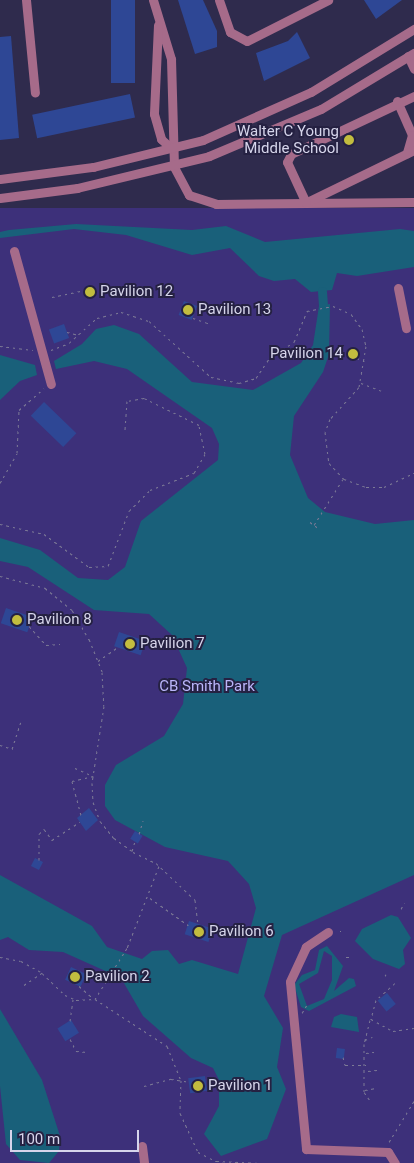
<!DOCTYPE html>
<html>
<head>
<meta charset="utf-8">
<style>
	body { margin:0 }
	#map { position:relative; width:414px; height:1163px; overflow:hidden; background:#2f2b4d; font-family:Roboto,sans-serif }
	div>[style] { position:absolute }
	.green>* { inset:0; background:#3d307a; transform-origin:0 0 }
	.water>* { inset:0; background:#19607a }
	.canal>* { height:9px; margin:-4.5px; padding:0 4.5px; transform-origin:4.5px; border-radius:4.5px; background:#19607a }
	.building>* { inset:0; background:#2e4795; transform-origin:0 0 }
	.path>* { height:1px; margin-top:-0.5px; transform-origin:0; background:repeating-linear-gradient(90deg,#7d7a96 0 2.5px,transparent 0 6.5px) }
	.minor>* { height:9px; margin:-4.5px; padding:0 4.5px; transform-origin:4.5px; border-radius:4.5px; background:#a66b8a }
	.dots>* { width:14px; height:14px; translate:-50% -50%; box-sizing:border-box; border:2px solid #252142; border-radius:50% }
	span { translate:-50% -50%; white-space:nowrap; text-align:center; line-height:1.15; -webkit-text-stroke:4px #252142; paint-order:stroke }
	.poi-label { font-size:15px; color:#d6d5eb }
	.right { translate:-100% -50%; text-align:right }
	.left { translate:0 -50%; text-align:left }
	.park-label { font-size:15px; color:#bab5fa }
	.scale { position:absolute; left:10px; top:1130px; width:129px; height:22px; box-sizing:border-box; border:2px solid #d6d5eb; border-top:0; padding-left:6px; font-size:15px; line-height:18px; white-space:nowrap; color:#d6d5eb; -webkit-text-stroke:4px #252142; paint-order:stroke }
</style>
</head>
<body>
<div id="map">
	<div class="green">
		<i style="left:414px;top:208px;width:955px;height:414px;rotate:90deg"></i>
	</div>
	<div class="water">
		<i style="clip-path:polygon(76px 224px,192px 230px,226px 226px,265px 242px,400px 229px,414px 231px,414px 267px,357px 276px,337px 273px,332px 290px,311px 292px,295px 279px,274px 281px,259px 276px,230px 248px,192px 255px,126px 235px,74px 229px,0 238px,0 232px,9px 230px)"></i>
		<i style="clip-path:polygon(330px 304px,329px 354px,323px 372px,294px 416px,290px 455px,308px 498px,325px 512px,375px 524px,414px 520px,414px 875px,282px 935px,264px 996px,283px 1028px,277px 1067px,286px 1089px,267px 1139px,221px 1156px,204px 1134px,219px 1106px,219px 1080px,213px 1068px,191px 1058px,143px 1016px,121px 978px,63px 952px,29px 950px,8px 937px,0 940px,0 875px,92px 926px,107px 947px,142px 959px,152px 951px,168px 950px,179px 964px,192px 960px,238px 974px,256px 908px,249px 884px,228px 861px,165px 847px,115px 820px,105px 806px,105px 785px,116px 765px,164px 736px,183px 704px,187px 668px,172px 635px,149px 614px,94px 610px,28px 567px,0 561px,0 538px,40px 550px,78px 578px,108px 580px,125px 567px,141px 521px,218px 460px,219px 444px,212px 428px,127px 369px,94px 361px,56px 369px,54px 361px,82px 344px,96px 329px,114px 325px,139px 334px,192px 382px,253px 390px,301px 363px,313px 345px,319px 306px)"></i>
		<i style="clip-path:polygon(0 355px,35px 365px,37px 375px,20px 381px,0 400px)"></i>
		<i style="clip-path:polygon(391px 915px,398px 917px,411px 938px,403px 950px,405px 964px,399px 969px,373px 959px,355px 941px,362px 929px)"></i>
		<i style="clip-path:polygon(evenodd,327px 946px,343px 966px,334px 991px,349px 978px,354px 979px,356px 986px,309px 1011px,301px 1007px,294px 985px,302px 975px,315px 970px,319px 950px,327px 946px,324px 951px,332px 956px,332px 980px,324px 999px,307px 1006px,299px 984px,318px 973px,324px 951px)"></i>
		<i style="clip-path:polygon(0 1009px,42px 1080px,60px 1136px,59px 1151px,49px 1163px,20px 1160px,6px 1144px,0 1086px)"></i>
		<i style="clip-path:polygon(341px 1014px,357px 1017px,359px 1032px,331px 1027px,334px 1017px)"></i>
	</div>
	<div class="canal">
		<i style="left:322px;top:291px;width:14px;rotate:86deg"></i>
	</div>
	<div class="building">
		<i style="left:111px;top:0;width:24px;height:83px"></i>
		<i style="clip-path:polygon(178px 0,203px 0,217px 31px,217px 47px,195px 54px)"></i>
		<i style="clip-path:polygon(364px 0,402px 0,376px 19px)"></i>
		<i style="clip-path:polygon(297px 32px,310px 58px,264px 81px,256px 53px,288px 41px)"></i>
		<i style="clip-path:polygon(11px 36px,19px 138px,0 140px,0 37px)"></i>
		<i style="left:130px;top:94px;width:24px;height:100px;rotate:78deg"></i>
		<i style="left:87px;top:285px;width:9px;height:9px;rotate:18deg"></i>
		<i style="left:184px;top:301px;width:14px;height:15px;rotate:21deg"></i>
		<i style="left:64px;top:324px;width:15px;height:16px;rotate:70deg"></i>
		<i style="left:350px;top:348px;width:9px;height:9px;rotate:18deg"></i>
		<i style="left:44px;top:402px;width:45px;height:19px;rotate:44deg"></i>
		<i style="left:6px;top:608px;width:28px;height:16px;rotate:19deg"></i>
		<i style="left:119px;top:632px;width:28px;height:15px;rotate:19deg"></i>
		<i style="clip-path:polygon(89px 808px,98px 820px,86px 831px,77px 818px)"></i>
		<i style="left:135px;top:831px;width:9px;height:9px;rotate:32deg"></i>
		<i style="left:35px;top:858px;width:9px;height:9px;rotate:27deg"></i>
		<i style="left:189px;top:921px;width:25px;height:14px;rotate:18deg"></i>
		<i style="left:71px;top:967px;width:17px;height:14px;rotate:25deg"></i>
		<i style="left:387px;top:993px;width:14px;height:12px;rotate:51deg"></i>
		<i style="left:71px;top:1020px;width:15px;height:16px;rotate:58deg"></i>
		<i style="left:337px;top:1048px;width:8px;height:10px;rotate:7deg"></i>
		<i style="left:205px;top:1076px;width:15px;height:17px;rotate:82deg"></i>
	</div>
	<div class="path">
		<i style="left:52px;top:297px;width:34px;rotate:-12deg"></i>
		<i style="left:193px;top:318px;width:18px;rotate:19deg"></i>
		<i style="left:67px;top:332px;width:11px;rotate:15deg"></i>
		<i style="left:0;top:346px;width:33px;rotate:7deg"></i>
		<i style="left:51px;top:350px;width:19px;rotate:-21deg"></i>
		<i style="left:69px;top:343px;width:38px;rotate:-42deg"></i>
		<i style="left:97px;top:318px;width:25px;rotate:-14deg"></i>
		<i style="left:121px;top:312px;width:29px;rotate:18deg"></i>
		<i style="left:149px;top:321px;width:84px;rotate:42.1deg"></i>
		<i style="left:211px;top:377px;width:29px;rotate:12deg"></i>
		<i style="left:239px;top:383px;width:18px;rotate:-16deg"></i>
		<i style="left:256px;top:378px;width:27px;rotate:-56deg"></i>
		<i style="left:271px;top:356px;width:27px;rotate:-31deg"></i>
		<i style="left:294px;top:342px;width:34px;rotate:-67deg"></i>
		<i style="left:307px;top:311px;width:26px;rotate:-11deg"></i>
		<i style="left:333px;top:306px;width:20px;rotate:24deg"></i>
		<i style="left:351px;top:314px;width:19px;rotate:54deg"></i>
		<i style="left:362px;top:329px;width:17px;rotate:77deg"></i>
		<i style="left:366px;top:346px;width:42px;rotate:99.7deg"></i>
		<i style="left:359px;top:387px;width:43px;rotate:132.2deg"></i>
		<i style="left:330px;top:419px;width:14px;rotate:111deg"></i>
		<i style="left:325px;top:432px;width:31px;rotate:83deg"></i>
		<i style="left:329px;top:463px;width:22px;rotate:47deg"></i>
		<i style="left:344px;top:479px;width:23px;rotate:20deg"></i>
		<i style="left:366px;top:487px;width:18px"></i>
		<i style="left:384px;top:487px;width:33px;rotate:-25deg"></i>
		<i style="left:357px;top:358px;width:8px;rotate:23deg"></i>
		<i style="left:361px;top:383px;width:22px;rotate:21deg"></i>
		<i style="left:0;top:483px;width:34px;rotate:-60deg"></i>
		<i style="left:17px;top:453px;width:43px;rotate:-87.3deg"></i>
		<i style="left:19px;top:410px;width:33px;rotate:-41deg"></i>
		<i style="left:310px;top:522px;width:9px;rotate:36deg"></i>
		<i style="left:0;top:524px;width:45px;rotate:12.8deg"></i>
		<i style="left:44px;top:534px;width:56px;rotate:36.3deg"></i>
		<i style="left:89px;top:567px;width:19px;rotate:-3deg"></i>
		<i style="left:108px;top:566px;width:59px;rotate:-69.1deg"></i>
		<i style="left:129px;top:511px;width:30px;rotate:-45deg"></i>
		<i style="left:150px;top:490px;width:47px;rotate:-21.1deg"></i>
		<i style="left:194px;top:473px;width:22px;rotate:-60deg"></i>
		<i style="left:205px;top:454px;width:30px;rotate:-102deg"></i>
		<i style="left:199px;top:425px;width:61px;rotate:-153.9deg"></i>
		<i style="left:144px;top:398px;width:17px;rotate:170deg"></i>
		<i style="left:127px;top:401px;width:29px;rotate:94deg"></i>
		<i style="left:314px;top:525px;width:54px;rotate:-57.8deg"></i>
		<i style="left:0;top:576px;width:47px;rotate:14.9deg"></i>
		<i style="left:45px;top:588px;width:35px;rotate:39deg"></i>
		<i style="left:72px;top:610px;width:34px;rotate:60deg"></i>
		<i style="left:89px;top:639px;width:35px;rotate:68deg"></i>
		<i style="left:102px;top:672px;width:34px;rotate:87deg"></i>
		<i style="left:104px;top:706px;width:78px;rotate:98.9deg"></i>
		<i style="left:92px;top:783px;width:19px;rotate:87deg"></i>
		<i style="left:93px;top:802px;width:20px;rotate:70deg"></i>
		<i style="left:100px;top:821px;width:22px;rotate:51deg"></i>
		<i style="left:114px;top:838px;width:22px;rotate:36deg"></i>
		<i style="left:132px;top:851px;width:10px;rotate:-73deg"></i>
		<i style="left:29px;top:626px;width:25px;rotate:48deg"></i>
		<i style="left:46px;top:645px;width:14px;rotate:-4deg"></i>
		<i style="left:98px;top:661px;width:24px;rotate:-35deg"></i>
		<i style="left:0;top:745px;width:13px;rotate:18deg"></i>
		<i style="left:12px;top:749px;width:28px;rotate:-72deg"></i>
		<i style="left:75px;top:768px;width:20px;rotate:24deg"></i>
		<i style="left:81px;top:815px;width:35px;rotate:-105deg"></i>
		<i style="left:72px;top:781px;width:22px;rotate:-13deg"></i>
		<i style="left:139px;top:834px;width:14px;rotate:-73deg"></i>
		<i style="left:133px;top:852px;width:25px;rotate:26deg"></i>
		<i style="left:156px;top:863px;width:54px;rotate:43.5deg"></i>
		<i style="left:195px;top:900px;width:24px;rotate:83deg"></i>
		<i style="left:39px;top:860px;width:26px;rotate:-90deg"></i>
		<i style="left:39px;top:834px;width:7px;rotate:-45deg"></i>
		<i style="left:44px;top:829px;width:14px;rotate:54deg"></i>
		<i style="left:52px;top:840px;width:33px;rotate:-33deg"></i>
		<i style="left:159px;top:866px;width:88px;rotate:111.3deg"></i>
		<i style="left:127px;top:948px;width:60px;rotate:122.1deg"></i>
		<i style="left:95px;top:999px;width:86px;rotate:33.1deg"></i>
		<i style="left:167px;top:1046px;width:37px;rotate:68deg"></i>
		<i style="left:181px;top:1080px;width:33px;rotate:92deg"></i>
		<i style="left:180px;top:1113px;width:43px;rotate:65.2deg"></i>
		<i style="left:198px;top:1152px;width:20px;rotate:27deg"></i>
		<i style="left:216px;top:1161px;width:46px;rotate:2.5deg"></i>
		<i style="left:150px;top:898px;width:47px;rotate:35.4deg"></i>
		<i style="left:401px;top:909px;width:7px;rotate:-63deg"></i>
		<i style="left:340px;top:931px;width:1px"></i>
		<i style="left:0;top:957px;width:21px;rotate:11deg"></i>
		<i style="left:21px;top:961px;width:23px;rotate:29deg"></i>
		<i style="left:346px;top:957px;width:4px"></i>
		<i style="left:385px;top:976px;width:2px;rotate:-63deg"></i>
		<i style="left:395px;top:983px;width:25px;rotate:138deg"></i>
		<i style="left:376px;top:1000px;width:20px;rotate:105deg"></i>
		<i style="left:371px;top:1019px;width:25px;rotate:29deg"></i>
		<i style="left:393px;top:1031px;width:21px;rotate:-8deg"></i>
		<i style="left:24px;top:985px;width:22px;rotate:-34deg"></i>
		<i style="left:42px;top:973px;width:32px;rotate:44deg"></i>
		<i style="left:65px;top:995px;width:12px;rotate:24deg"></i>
		<i style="left:76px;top:1000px;width:18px;rotate:-3deg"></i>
		<i style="left:79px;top:986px;width:20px;rotate:41deg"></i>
		<i style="left:302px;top:1013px;width:12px;rotate:-59deg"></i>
		<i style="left:370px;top:1020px;width:25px;rotate:104deg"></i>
		<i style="left:364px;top:1044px;width:48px;rotate:90deg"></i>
		<i style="left:364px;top:1092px;width:12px;rotate:55deg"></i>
		<i style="left:70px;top:1021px;width:22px;rotate:-82deg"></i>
		<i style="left:70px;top:1039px;width:13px;rotate:63deg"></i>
		<i style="left:76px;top:1051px;width:11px;rotate:5deg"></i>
		<i style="left:365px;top:1040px;width:8px;rotate:-23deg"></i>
		<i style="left:366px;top:1053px;width:8px;rotate:-7deg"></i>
		<i style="left:343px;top:1057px;width:8px;rotate:76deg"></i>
		<i style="left:345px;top:1065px;width:21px"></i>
		<i style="left:368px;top:1071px;width:9px;rotate:-6deg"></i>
		<i style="left:144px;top:1086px;width:28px;rotate:-15deg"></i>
		<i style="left:171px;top:1079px;width:18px;rotate:9deg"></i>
		<i style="left:365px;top:1090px;width:11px;rotate:-10deg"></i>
		<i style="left:389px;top:1142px;width:48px;rotate:-58.6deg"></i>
	</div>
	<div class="minor">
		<i style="left:26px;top:0;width:93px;rotate:84.5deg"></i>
		<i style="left:153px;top:0;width:62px;rotate:73deg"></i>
		<i style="left:171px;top:59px;width:108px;rotate:88.4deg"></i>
		<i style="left:174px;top:167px;width:32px;rotate:62deg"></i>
		<i style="left:189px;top:195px;width:28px;rotate:18deg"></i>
		<i style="left:216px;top:204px;width:198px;rotate:-0.6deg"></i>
		<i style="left:219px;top:0;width:34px;rotate:71deg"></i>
		<i style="left:230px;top:32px;width:19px;rotate:28deg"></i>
		<i style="left:247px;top:41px;width:91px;rotate:-26.8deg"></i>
		<i style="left:158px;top:25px;width:89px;rotate:92.6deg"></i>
		<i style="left:154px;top:114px;width:26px;rotate:74deg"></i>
		<i style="left:161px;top:139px;width:15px;rotate:42deg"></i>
		<i style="left:408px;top:56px;width:14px;rotate:65deg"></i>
		<i style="left:397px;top:101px;width:37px;rotate:66deg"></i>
		<i style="left:412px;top:135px;width:19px;rotate:106deg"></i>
		<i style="left:0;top:179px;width:94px;rotate:-7.4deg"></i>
		<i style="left:93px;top:167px;width:113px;rotate:-13.8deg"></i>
		<i style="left:203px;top:140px;width:118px;rotate:-24deg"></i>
		<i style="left:311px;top:92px;width:121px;rotate:-31.5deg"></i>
		<i style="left:0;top:198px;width:78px;rotate:-7.4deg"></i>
		<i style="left:77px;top:188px;width:136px;rotate:-13.6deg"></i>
		<i style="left:209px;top:156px;width:121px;rotate:-22.8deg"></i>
		<i style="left:321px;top:109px;width:109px;rotate:-31.1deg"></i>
		<i style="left:309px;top:201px;width:117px;rotate:-25.9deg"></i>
		<i style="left:306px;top:203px;width:45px;rotate:-114.9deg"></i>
		<i style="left:287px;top:162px;width:9px;rotate:-63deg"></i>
		<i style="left:291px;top:154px;width:136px;rotate:-25.2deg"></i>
		<i style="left:14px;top:251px;width:138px;rotate:74.5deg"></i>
		<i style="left:398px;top:288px;width:41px;rotate:78.7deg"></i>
		<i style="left:328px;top:932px;width:27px;rotate:146deg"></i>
		<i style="left:306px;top:947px;width:38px;rotate:115deg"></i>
		<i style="left:290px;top:982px;width:168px;rotate:84.5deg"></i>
		<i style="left:306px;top:1149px;width:82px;rotate:2.1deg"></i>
		<i style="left:388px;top:1152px;width:13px;rotate:58deg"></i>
		<i style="left:142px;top:1146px;width:17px;rotate:83deg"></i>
	</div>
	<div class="dots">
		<i style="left:349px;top:140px;background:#c2bd3f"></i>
		<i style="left:90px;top:292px;background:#c2bd3f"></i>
		<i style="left:188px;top:310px;background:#c2bd3f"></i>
		<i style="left:353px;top:354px;background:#c2bd3f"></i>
		<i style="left:17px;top:620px;background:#c2bd3f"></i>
		<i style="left:130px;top:644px;background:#c2bd3f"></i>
		<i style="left:199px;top:932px;background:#c2bd3f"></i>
		<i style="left:75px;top:977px;background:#c2bd3f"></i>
		<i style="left:198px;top:1086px;background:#c2bd3f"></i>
	</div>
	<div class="poi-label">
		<span class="right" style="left:339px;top:140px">Walter C Young<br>Middle School</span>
		<span class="left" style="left:100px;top:292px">Pavilion 12</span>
		<span class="left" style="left:198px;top:310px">Pavilion 13</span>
		<span class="right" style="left:343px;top:354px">Pavilion 14</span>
		<span class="left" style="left:27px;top:620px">Pavilion 8</span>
		<span class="left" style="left:140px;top:644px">Pavilion 7</span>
		<span class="left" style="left:209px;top:932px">Pavilion 6</span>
		<span class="left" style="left:85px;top:977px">Pavilion 2</span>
		<span class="left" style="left:208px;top:1086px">Pavilion 1</span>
	</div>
	<div class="park-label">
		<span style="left:207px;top:687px">CB Smith Park</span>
	</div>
	<div class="scale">100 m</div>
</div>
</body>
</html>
